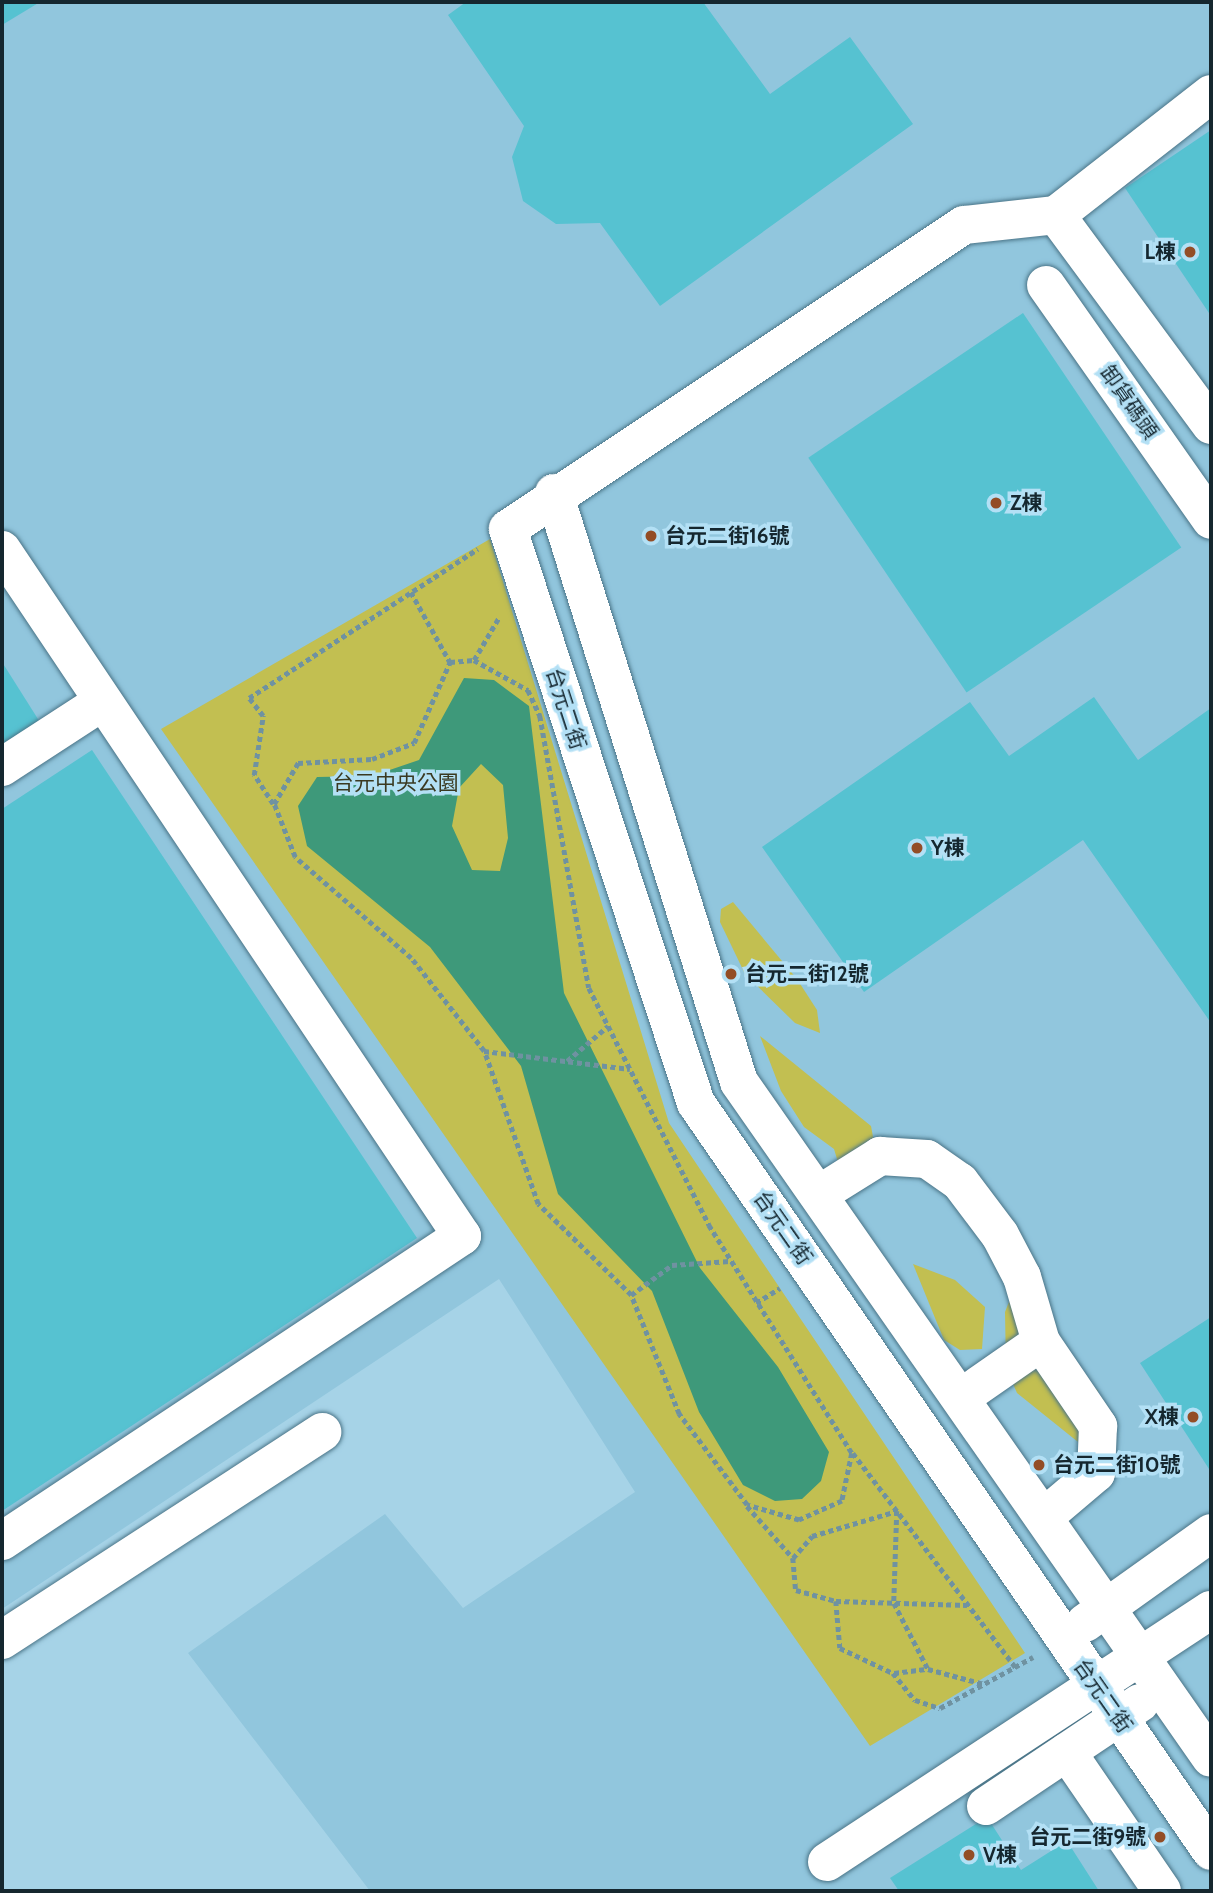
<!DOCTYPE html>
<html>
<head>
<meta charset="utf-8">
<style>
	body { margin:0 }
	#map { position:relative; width:1213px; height:1893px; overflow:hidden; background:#a6d3e7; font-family:Cabin,"Noto Sans TC",sans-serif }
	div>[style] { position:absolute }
	.built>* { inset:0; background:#91c6dd }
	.green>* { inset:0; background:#c2bf51 }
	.water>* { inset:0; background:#3e997a }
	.building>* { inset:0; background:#56c2d1; transform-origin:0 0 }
	.path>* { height:4.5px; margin-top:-2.25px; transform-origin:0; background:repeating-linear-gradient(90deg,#6f92a1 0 5px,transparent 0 8.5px) }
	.roads { filter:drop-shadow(0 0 2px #4a7487) drop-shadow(0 0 2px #4a7487) }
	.minor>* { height:38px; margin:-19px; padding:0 19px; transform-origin:19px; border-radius:19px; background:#fff }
	.dots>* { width:19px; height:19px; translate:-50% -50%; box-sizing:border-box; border:4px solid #b3e0f5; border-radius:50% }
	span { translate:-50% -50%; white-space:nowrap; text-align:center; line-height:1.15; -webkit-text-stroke:7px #b3e0f5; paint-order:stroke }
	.poi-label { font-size:21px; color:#15272f; font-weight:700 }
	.right { translate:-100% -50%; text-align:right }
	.left { translate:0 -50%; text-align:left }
	.street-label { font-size:21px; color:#15272f }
	.park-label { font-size:21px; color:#3a3921 }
	.frame { position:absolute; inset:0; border:4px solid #15272f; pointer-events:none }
</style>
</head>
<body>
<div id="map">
	<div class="built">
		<i style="clip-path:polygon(2px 2px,1211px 2px,1211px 1891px,370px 1891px,188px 1653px,385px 1514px,463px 1608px,635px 1492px,499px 1279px,2px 1609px)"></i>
	</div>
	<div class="green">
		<i style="clip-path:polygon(490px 539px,669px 1123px,1025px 1653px,870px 1746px,161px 729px)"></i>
		<i style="clip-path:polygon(733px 902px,797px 979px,817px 1010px,820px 1033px,795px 1023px,745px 974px,720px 922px,721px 909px)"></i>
		<i style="clip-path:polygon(760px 1036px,871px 1126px,876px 1153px,841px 1172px,834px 1149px,804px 1127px,781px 1091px)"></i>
		<i style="clip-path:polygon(913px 1264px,955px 1280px,985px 1307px,982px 1349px,960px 1350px,944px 1340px)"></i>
		<i style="clip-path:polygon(1012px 1294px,1078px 1381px,1098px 1390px,1083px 1446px,1017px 1393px,1006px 1368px,1005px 1312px)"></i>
	</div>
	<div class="water">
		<i style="clip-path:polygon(evenodd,464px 678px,494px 680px,529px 706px,564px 993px,700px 1268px,778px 1367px,829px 1452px,821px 1481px,802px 1499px,775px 1501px,743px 1485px,699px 1412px,652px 1291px,558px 1194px,521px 1066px,430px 947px,307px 846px,298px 806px,317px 777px,372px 776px,419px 760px,464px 678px,481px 764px,503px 785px,508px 838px,500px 871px,472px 870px,452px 826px,459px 788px,481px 764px)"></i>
	</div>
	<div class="building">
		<i style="clip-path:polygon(2px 2px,40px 2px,2px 25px)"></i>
		<i style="clip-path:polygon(466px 2px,703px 2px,770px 94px,850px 37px,913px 124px,660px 306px,600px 223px,556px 224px,523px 201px,512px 157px,524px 126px,448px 15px)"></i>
		<i style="clip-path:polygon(1211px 130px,1211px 316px,1125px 188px)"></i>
		<i style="left:1023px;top:313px;width:283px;height:259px;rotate:56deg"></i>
		<i style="clip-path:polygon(2px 662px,43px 727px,2px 754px)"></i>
		<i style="clip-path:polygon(1094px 697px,1138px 760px,1211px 708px,1211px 1023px,1083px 840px,864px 992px,762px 847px,970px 702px,1009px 756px)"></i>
		<i style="clip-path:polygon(92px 750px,417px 1238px,2px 1511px,2px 809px)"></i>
		<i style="clip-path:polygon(1211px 1317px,1211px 1472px,1140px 1363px)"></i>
		<i style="clip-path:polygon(987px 1817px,1021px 1870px,1067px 1841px,1099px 1891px,899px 1891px,890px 1878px)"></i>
	</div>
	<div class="path">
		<i style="left:411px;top:592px;width:80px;rotate:60.9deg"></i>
		<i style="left:474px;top:660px;width:62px;rotate:29.1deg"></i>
		<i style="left:528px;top:690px;width:29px;rotate:65deg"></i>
		<i style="left:540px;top:716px;width:276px;rotate:79.8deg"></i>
		<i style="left:589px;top:988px;width:266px;rotate:63.1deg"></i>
		<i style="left:709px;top:1225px;width:269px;rotate:57.9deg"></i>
		<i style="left:852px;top:1453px;width:49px;rotate:101.8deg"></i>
		<i style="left:842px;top:1501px;width:47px;rotate:156.2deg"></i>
		<i style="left:799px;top:1520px;width:54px;rotate:-163.9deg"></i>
		<i style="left:747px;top:1505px;width:114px;rotate:-126.8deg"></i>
		<i style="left:679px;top:1414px;width:128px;rotate:-112deg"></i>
		<i style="left:631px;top:1295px;width:130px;rotate:-135.6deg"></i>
		<i style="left:538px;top:1204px;width:162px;rotate:-109.4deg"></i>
		<i style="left:484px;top:1051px;width:118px;rotate:-128.1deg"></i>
		<i style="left:411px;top:958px;width:154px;rotate:-139deg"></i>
		<i style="left:295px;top:857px;width:57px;rotate:-111.6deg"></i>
		<i style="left:274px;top:804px;width:48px;rotate:-59.7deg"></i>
		<i style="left:298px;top:763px;width:74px;rotate:-3.1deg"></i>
		<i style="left:372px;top:759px;width:45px;rotate:-20.9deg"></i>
		<i style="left:414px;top:743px;width:89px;rotate:-66deg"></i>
		<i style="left:450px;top:662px;width:24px;rotate:-5deg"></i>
		<i style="left:474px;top:660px;width:48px;rotate:-59.7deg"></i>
		<i style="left:273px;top:804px;width:35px;rotate:-123deg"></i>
		<i style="left:254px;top:775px;width:60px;rotate:-81.3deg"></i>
		<i style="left:263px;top:716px;width:23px;rotate:-128deg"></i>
		<i style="left:249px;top:698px;width:273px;rotate:-33.1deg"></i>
		<i style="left:484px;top:1051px;width:147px;rotate:7deg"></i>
		<i style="left:567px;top:1061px;width:54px;rotate:-40.5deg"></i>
		<i style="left:631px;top:1295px;width:51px;rotate:-36.2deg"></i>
		<i style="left:672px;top:1265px;width:58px;rotate:-3.9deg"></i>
		<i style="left:756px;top:1303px;width:28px;rotate:-32deg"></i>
		<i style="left:853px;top:1453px;width:270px;rotate:52.8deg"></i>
		<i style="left:747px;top:1506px;width:69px;rotate:48.5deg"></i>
		<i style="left:793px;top:1558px;width:32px;rotate:85deg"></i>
		<i style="left:796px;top:1590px;width:41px;rotate:15.4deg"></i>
		<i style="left:836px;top:1601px;width:47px;rotate:85.1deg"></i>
		<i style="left:840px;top:1648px;width:59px;rotate:25.3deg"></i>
		<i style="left:893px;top:1673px;width:35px;rotate:51deg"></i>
		<i style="left:915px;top:1700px;width:26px;rotate:18deg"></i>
		<i style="left:940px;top:1708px;width:106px;rotate:-28.7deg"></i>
		<i style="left:793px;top:1558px;width:29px;rotate:-49deg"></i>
		<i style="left:812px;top:1536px;width:89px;rotate:-16.4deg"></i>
		<i style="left:897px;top:1511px;width:92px;rotate:91.9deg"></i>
		<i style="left:894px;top:1603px;width:74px;rotate:62.7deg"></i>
		<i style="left:836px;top:1601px;width:131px;rotate:1.7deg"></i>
		<i style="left:894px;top:1673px;width:34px;rotate:-7deg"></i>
		<i style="left:928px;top:1669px;width:58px;rotate:15deg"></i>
	</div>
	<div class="roads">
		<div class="minor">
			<i style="left:1211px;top:94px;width:197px;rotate:142deg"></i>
			<i style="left:1056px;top:215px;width:93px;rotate:173.8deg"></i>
			<i style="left:964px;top:225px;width:548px;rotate:146.31deg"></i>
			<i style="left:508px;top:529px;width:604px;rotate:71.87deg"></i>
			<i style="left:696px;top:1103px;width:908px;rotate:55.45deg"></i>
			<i style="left:1056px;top:215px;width:261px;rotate:53.6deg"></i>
			<i style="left:1046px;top:285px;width:287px;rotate:54.9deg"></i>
			<i style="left:554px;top:493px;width:617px;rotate:72.56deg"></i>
			<i style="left:739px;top:1082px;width:824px;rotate:55.08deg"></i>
			<i style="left:2px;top:550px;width:826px;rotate:56.16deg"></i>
			<i style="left:462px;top:1236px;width:552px;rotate:146.45deg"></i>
			<i style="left:2px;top:767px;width:119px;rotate:-33deg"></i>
			<i style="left:821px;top:1193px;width:70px;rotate:-32.1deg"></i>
			<i style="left:880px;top:1156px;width:47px;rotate:3.7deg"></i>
			<i style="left:927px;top:1159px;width:40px;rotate:34.9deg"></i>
			<i style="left:960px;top:1182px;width:66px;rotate:53deg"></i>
			<i style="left:1000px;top:1235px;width:47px;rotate:62.4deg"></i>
			<i style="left:1022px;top:1277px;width:68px;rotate:73.7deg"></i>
			<i style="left:1041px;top:1342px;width:102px;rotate:55.8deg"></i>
			<i style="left:1098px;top:1426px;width:47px;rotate:92.4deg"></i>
			<i style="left:1096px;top:1473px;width:68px;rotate:139.8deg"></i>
			<i style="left:962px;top:1397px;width:96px;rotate:-34.8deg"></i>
			<i style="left:1085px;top:1623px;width:155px;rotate:-35.5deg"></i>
			<i style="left:2px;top:1640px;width:382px;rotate:-33deg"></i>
			<i style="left:1067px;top:1752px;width:168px;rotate:55.6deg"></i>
			<i style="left:986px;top:1806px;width:185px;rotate:-33.8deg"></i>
			<i style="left:827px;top:1862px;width:459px;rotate:-33.3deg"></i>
		</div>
	</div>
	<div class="dots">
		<i style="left:1190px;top:252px;background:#934d26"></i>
		<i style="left:996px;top:503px;background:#934d26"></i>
		<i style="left:651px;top:536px;background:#934d26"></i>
		<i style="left:917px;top:848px;background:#934d26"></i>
		<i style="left:731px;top:974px;background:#934d26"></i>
		<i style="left:1193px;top:1417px;background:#934d26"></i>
		<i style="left:1039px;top:1465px;background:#934d26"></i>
		<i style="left:1160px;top:1837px;background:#934d26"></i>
		<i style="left:969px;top:1855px;background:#934d26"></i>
	</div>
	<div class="poi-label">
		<span class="right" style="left:1176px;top:252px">L棟</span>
		<span class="left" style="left:1010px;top:503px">Z棟</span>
		<span class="left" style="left:665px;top:536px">台元二街16號</span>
		<span class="left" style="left:931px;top:848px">Y棟</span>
		<span class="left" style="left:745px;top:974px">台元二街12號</span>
		<span class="right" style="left:1179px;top:1417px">X棟</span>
		<span class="left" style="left:1053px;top:1465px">台元二街10號</span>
		<span class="right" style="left:1146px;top:1837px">台元二街9號</span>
		<span class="left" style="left:983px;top:1855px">V棟</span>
	</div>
	<div class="street-label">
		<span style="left:1129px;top:402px;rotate:55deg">卸貨碼頭</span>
		<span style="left:566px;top:709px;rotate:72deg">台元二街</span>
		<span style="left:783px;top:1228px;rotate:55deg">台元二街</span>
		<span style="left:1103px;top:1696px;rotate:55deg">台元二街</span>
	</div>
	<div class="park-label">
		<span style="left:396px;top:783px">台元中央公園</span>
	</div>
	<div class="frame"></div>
</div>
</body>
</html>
